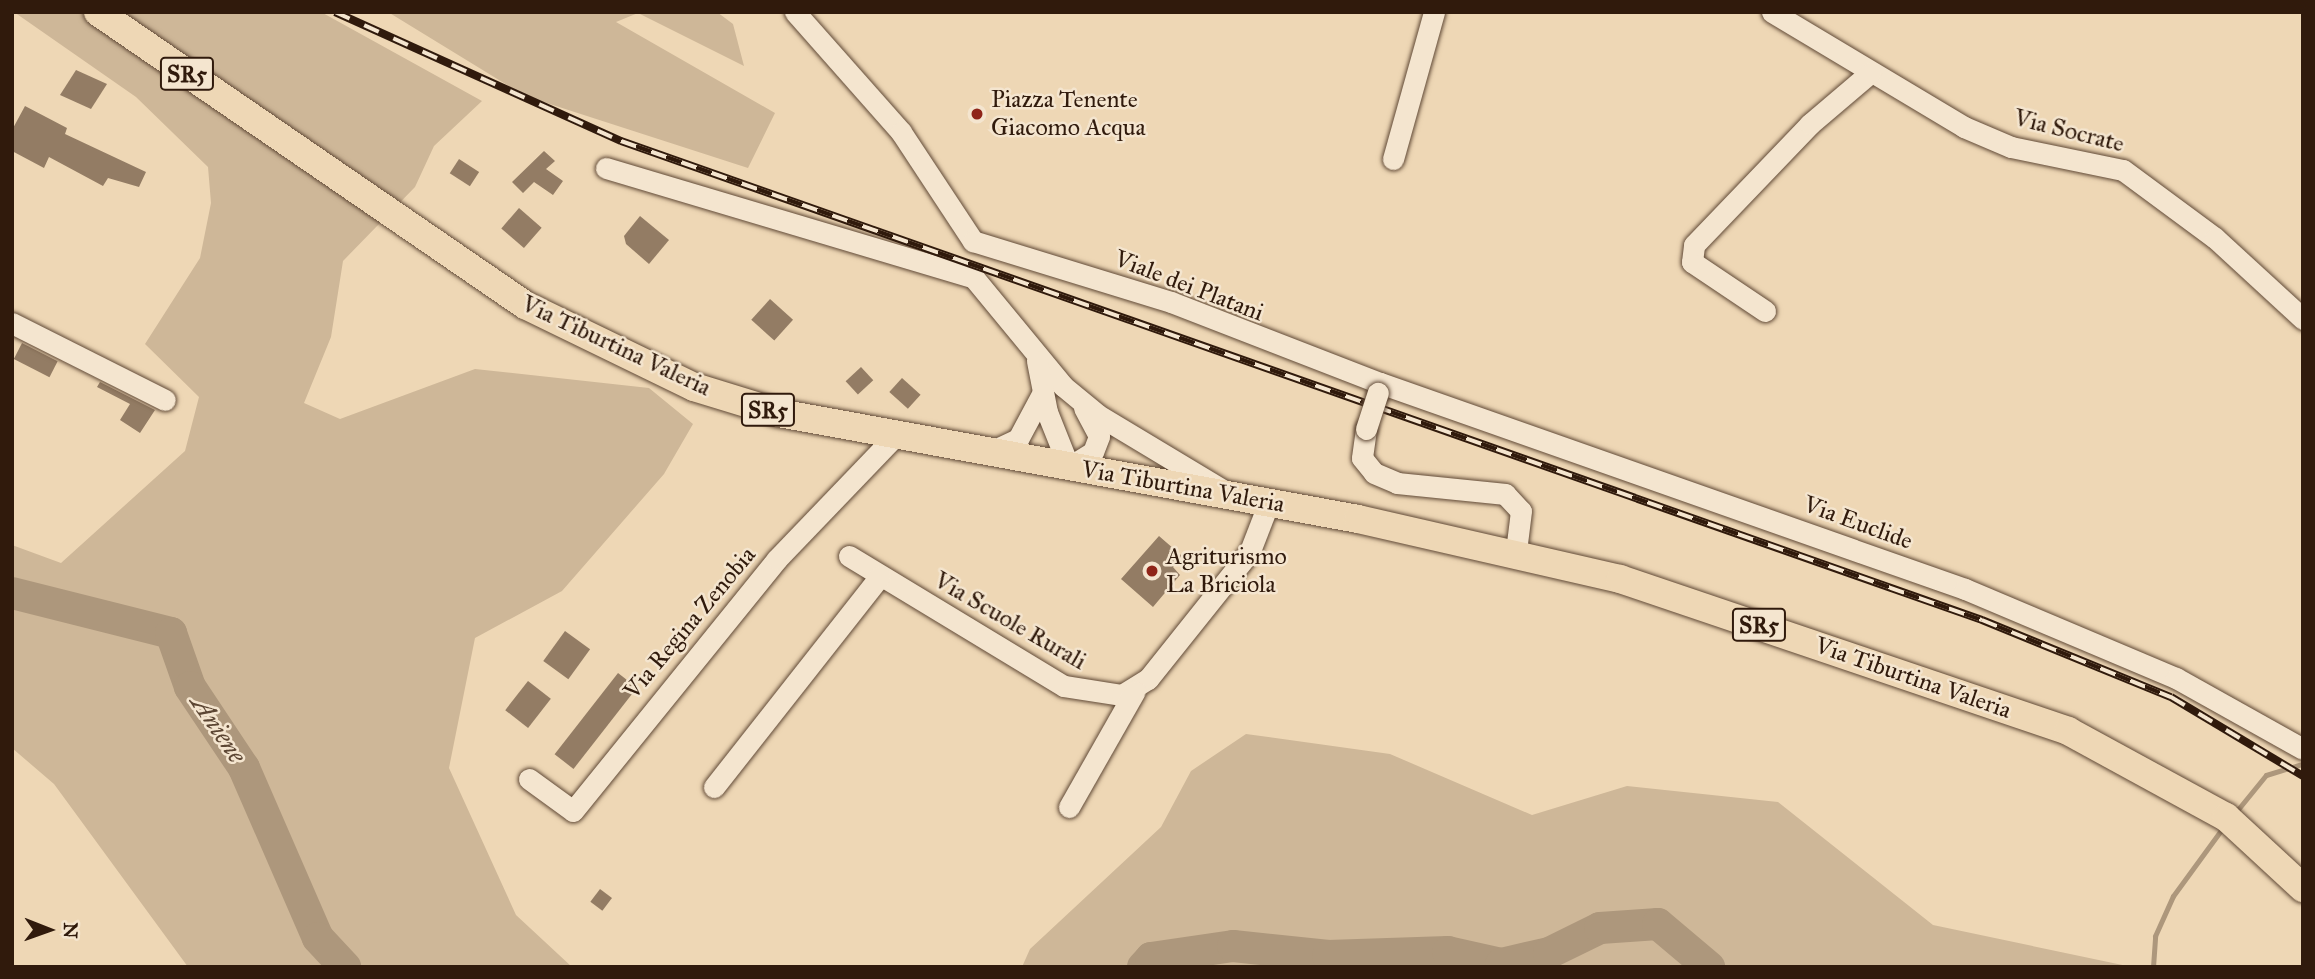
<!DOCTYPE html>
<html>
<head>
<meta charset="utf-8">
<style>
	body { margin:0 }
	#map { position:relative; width:2315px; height:979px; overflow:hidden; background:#eed7b5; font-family:"IM FELL Great Primer",serif }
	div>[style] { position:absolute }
	.green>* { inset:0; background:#ceb798 }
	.stream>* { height:5px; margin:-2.5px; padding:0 2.5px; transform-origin:2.5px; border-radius:2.5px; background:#ad977c }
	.river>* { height:32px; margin:-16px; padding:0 16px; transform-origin:16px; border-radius:16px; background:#ad977c }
	.building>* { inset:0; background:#937c64; transform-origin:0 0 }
	.roads { filter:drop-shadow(0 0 2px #604936) drop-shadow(0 0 2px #604936) }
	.minor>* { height:21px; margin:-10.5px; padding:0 10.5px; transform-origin:10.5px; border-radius:10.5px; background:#f4e5cf }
	.major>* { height:28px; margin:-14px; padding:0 14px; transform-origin:14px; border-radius:14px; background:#eed7b5 }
	.rail>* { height:8px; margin-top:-4px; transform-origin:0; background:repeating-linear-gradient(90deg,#f4e5cf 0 16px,#301a0c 0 32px); box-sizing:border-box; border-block:2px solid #301a0c }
	.bridges { filter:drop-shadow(0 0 2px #604936) drop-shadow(0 0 2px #604936) }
	.minor-bridge>* { height:21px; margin:-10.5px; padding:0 10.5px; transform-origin:10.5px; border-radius:10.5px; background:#f4e5cf }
	.dots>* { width:19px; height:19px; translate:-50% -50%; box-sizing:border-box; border:4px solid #f4e5cf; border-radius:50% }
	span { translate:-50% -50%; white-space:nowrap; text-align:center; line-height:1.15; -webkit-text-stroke:5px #f4e5cf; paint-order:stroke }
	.shield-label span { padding:2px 5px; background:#f4e5cf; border:2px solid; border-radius:5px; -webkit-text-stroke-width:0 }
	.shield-label { font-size:23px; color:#301a0c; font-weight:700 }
	.poi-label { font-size:24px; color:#301a0c }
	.left { translate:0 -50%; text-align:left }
	.street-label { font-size:24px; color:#301a0c }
	.water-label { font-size:26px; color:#5c4633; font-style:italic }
	.frame { position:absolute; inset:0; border:14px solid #301a0c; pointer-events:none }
	.north { position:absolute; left:14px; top:895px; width:70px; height:70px; -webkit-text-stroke:5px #f4e5cf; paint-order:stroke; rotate:91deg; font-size:19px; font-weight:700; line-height:28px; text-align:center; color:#301a0c }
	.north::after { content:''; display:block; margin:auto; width:24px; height:32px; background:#301a0c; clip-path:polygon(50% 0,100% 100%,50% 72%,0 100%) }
</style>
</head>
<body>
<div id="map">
	<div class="green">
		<i style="clip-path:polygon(14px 12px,321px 12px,482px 101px,434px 146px,415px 187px,343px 261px,331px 337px,304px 403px,340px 419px,475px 369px,649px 388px,693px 424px,664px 474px,562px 591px,475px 638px,449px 768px,516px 915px,572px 967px,188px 967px,54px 784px,12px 748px,12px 545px,61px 563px,185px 451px,199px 397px,145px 344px,200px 258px,211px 203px,208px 167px,136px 97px)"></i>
		<i style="clip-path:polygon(388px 12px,717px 12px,733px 24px,744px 66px,638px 13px,616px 22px,775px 113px,748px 168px,525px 96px)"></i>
		<i style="clip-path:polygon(1246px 734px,1390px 754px,1532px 815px,1627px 786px,1778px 802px,1933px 925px,2132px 967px,1022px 967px,1030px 949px,1161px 827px,1191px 771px)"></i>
	</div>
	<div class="stream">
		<i style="left:2235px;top:813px;width:49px;rotate:-50.8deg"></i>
		<i style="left:2266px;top:775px;width:39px;rotate:-17deg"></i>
		<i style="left:2153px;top:967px;width:31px;rotate:-86deg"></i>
		<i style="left:2155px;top:936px;width:44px;rotate:-65.8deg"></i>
		<i style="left:2173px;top:896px;width:87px;rotate:-53.9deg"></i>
	</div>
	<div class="river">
		<i style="left:12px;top:593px;width:164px;rotate:14.1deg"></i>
		<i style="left:171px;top:633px;width:57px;rotate:70.6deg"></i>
		<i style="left:190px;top:687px;width:97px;rotate:56.3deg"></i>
		<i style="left:244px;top:768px;width:185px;rotate:66.5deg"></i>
		<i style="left:318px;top:938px;width:40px;rotate:47deg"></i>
		<i style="left:1143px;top:967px;width:12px;rotate:-48deg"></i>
		<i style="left:1151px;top:958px;width:83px;rotate:-8.3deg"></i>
		<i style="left:1233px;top:946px;width:96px;rotate:6deg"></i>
		<i style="left:1328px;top:956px;width:120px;rotate:-1.9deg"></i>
		<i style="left:1448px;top:952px;width:54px;rotate:12.8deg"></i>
		<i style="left:1501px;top:964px;width:49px;rotate:-12.9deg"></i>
		<i style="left:1549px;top:953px;width:57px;rotate:-26.1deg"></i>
		<i style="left:1600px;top:928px;width:58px;rotate:-3.9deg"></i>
		<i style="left:1658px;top:924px;width:67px;rotate:40.1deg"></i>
	</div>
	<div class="building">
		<i style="clip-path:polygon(76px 70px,107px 84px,91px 109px,60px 95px)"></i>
		<i style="clip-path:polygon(25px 106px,67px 128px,65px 134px,146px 172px,139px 187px,108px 178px,103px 186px,49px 157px,44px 168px,12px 151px,12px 130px)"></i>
		<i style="clip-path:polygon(544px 151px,555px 161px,546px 169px,563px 181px,553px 195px,534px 182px,523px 193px,512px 182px)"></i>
		<i style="left:459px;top:159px;width:24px;height:17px;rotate:33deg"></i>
		<i style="left:519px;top:208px;width:30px;height:27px;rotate:41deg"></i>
		<i style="clip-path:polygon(640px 216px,669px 240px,649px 264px,626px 244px,624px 236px)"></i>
		<i style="left:770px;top:299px;width:31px;height:28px;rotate:42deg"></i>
		<i style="left:22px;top:343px;width:40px;height:18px;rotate:27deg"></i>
		<i style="left:861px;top:367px;width:18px;height:21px;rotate:47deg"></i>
		<i style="left:902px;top:378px;width:25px;height:19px;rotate:42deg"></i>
		<i style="clip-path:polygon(100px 382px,155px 410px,140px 433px,120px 420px,130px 404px,97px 387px)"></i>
		<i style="clip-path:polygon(1159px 536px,1182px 556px,1173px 567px,1180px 575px,1153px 607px,1121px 579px)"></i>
		<i style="left:565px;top:631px;width:31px;height:37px;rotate:36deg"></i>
		<i style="left:618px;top:673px;width:24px;height:103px;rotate:38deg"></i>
		<i style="left:528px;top:681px;width:29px;height:37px;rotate:38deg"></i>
		<i style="left:600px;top:889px;width:15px;height:16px;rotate:37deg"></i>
	</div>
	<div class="roads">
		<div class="minor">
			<i style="left:795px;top:12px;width:160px;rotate:48.5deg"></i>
			<i style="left:901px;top:132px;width:131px;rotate:56.6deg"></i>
			<i style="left:973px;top:241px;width:207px;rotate:17.1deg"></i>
			<i style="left:1171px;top:302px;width:224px;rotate:21.2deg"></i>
			<i style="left:1380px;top:383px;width:10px;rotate:101deg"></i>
			<i style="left:1772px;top:12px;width:224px;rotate:30.9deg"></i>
			<i style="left:1964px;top:127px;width:51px;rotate:23.1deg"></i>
			<i style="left:2011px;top:147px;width:114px;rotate:11.6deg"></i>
			<i style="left:2123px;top:170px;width:114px;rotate:36.5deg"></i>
			<i style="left:2215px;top:238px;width:120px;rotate:42.6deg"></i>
			<i style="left:1393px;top:159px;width:153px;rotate:-74.4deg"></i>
			<i style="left:606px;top:168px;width:384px;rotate:16.6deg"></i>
			<i style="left:974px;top:278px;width:140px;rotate:50.5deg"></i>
			<i style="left:1063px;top:386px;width:45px;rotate:39.6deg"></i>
			<i style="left:1098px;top:415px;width:146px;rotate:31deg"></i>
			<i style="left:1765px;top:311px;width:88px;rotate:-146.1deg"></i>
			<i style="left:1692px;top:262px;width:17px;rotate:-83deg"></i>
			<i style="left:1694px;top:245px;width:168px;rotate:-46.2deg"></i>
			<i style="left:1810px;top:124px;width:79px;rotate:-40.4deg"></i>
			<i style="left:12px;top:323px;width:171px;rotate:26.7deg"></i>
			<i style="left:1037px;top:361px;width:52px;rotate:78.9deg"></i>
			<i style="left:1047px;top:412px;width:59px;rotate:68.2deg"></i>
			<i style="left:1069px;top:467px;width:28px;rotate:-32deg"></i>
			<i style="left:1093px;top:452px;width:17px;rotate:-69deg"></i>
			<i style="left:1099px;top:436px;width:32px;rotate:-118deg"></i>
			<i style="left:1380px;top:383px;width:620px;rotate:19.4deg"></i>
			<i style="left:1965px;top:589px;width:229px;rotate:22.9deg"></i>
			<i style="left:2176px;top:678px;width:145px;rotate:29.2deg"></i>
			<i style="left:1366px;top:429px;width:29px;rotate:98deg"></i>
			<i style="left:1362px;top:458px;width:19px;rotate:51deg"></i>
			<i style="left:1374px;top:473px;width:25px;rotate:23deg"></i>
			<i style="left:1397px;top:483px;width:109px;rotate:5.8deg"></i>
			<i style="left:1505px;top:494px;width:23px;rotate:47deg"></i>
			<i style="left:1521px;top:511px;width:40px;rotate:97.1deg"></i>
			<i style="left:988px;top:453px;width:33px;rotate:-25deg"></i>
			<i style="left:1018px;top:439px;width:51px;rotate:-61.9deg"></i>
			<i style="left:849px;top:556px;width:251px;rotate:31.2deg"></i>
			<i style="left:1064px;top:686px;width:59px;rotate:8.8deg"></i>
			<i style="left:1122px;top:695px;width:31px;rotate:-32deg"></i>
			<i style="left:1148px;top:679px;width:164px;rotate:-51.4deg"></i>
			<i style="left:1250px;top:551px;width:53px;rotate:-68.8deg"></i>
			<i style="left:529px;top:779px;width:54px;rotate:36deg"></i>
			<i style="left:573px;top:811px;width:324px;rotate:-51deg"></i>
			<i style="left:777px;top:559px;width:169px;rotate:-46.2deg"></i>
			<i style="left:714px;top:787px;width:268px;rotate:-51.8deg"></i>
			<i style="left:1069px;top:807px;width:133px;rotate:-60.4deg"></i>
		</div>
		<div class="major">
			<i style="left:98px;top:12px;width:518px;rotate:34.46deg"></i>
			<i style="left:525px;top:305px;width:188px;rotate:25.9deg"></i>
			<i style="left:694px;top:387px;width:89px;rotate:17deg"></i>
			<i style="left:779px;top:413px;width:589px;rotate:10.37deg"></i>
			<i style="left:1358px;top:519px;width:269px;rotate:12.9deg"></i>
			<i style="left:1620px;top:579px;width:473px;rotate:18.7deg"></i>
			<i style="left:2068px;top:731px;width:180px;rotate:28.6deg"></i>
			<i style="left:2226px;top:817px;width:105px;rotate:42.7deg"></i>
		</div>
	</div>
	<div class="rail">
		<i style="left:335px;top:12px;width:314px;rotate:24.3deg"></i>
		<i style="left:621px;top:141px;width:1443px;rotate:19.39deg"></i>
		<i style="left:1982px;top:620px;width:204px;rotate:22.2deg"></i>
		<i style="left:2171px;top:697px;width:154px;rotate:30.9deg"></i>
	</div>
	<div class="bridges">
		<div class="minor-bridge">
			<i style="left:1366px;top:429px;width:38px;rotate:-72deg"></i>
		</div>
	</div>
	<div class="dots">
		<i style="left:977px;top:114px;background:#8f2418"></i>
		<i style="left:1152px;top:571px;background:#8f2418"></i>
	</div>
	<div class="shield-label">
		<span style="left:187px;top:74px">SR5</span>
		<span style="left:768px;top:410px">SR5</span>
		<span style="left:1759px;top:625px">SR5</span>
	</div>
	<div class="poi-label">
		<span class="left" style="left:991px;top:114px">Piazza Tenente<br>Giacomo Acqua</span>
		<span class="left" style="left:1166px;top:571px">Agriturismo<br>La Briciola</span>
	</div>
	<div class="street-label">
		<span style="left:2069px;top:131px;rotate:14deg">Via Socrate</span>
		<span style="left:1189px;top:286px;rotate:21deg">Viale dei Platani</span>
		<span style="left:616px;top:346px;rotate:25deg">Via Tiburtina Valeria</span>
		<span style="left:1183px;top:487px;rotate:10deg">Via Tiburtina Valeria</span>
		<span style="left:1858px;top:523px;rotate:20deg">Via Euclide</span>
		<span style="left:1010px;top:621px;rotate:30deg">Via Scuole Rurali</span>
		<span style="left:690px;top:623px;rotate:-50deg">Via Regina Zenobia</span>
		<span style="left:1913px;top:678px;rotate:19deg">Via Tiburtina Valeria</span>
	</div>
	<div class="water-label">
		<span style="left:218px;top:729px;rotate:56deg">Aniene</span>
	</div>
	<div class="frame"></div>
	<div class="north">N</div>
</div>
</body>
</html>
